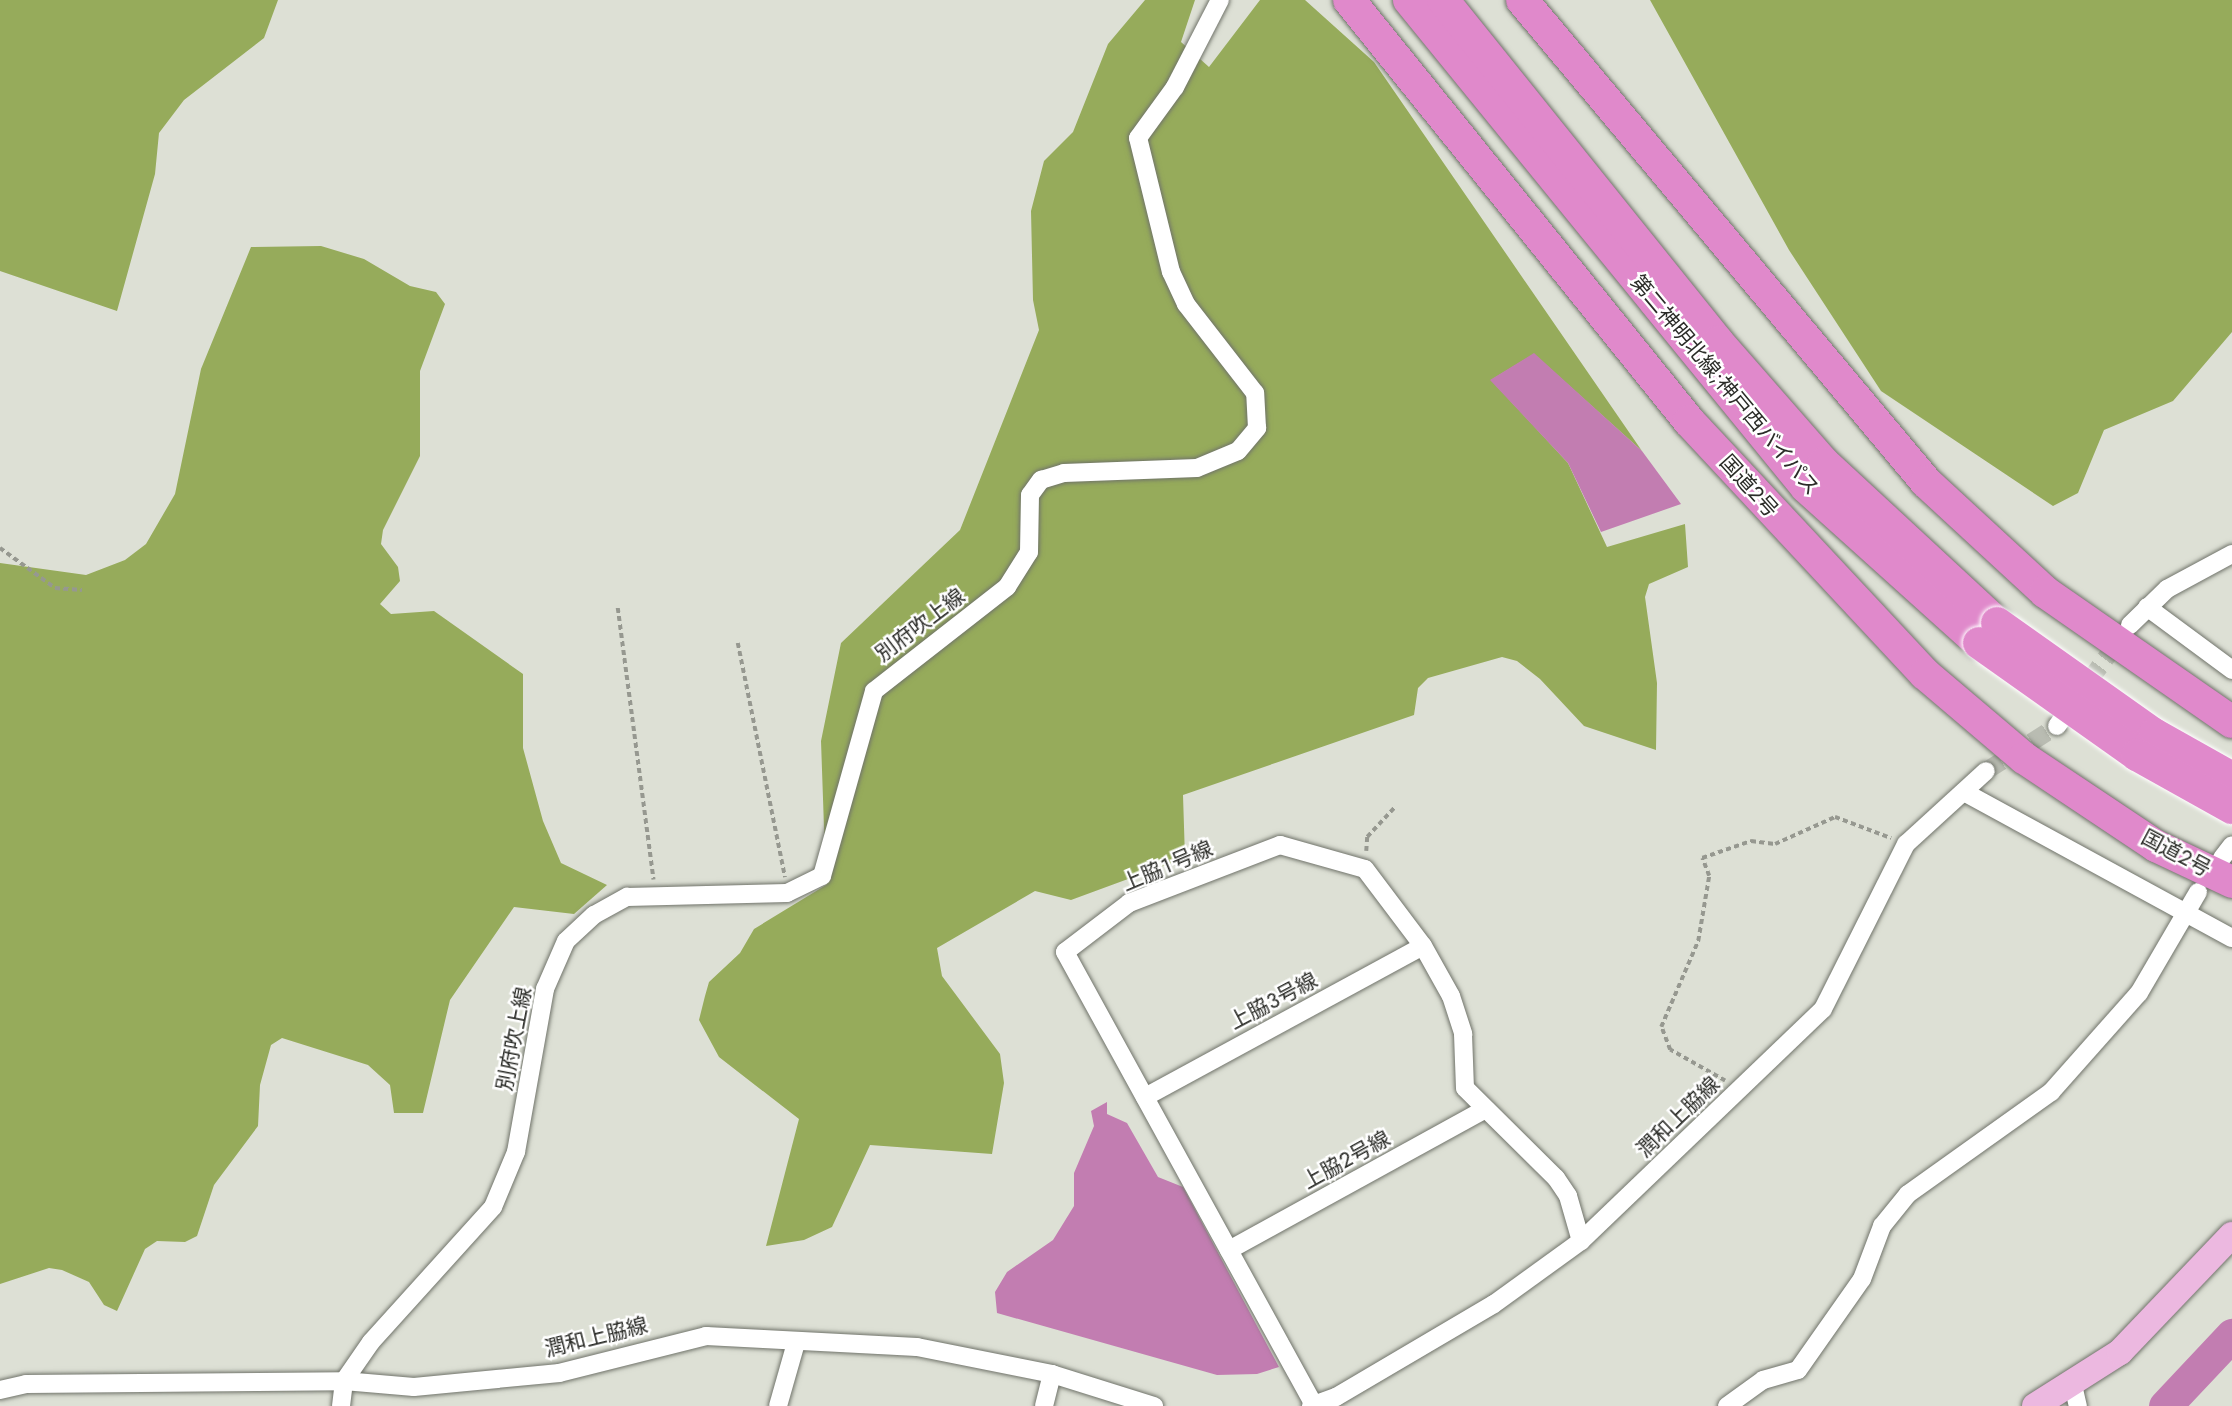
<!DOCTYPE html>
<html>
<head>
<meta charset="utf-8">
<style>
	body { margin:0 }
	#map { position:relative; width:2232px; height:1406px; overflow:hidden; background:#dde0d5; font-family:Jost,"Noto Sans JP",sans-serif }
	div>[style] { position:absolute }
	.forest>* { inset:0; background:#96ab5b }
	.water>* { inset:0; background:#c27db1 }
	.river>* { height:33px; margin:-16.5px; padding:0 16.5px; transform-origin:16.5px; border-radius:16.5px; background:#c27db1 }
	.street-tunnel>* { height:18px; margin-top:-9px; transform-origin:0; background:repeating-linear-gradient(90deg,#b9bcb2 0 18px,transparent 0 27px) }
	.path>* { height:3.5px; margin-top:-1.75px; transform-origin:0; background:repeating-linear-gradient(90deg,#969890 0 5px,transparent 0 8.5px) }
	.roads { filter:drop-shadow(0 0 2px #70736a) drop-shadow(0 0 2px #70736a) }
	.street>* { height:18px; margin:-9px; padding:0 9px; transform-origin:9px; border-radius:9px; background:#fff }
	.primary>* { height:26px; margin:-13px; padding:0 13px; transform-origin:13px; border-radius:13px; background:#ecb8e0 }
	.highway>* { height:32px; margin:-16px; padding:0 16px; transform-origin:16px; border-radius:16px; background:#e089cb }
	.bridges { filter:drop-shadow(0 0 2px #fff) drop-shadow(0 0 2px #fff) }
	.highway-bridge>* { height:32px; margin:-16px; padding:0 16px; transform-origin:16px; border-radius:16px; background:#e089cb }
	span { translate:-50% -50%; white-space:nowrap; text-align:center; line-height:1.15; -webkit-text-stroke:5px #fff; paint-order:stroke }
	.street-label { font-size:21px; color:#2b2c28 }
</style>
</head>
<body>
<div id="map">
	<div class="forest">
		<i style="clip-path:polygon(0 0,278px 0,264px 38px,184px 100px,159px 133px,155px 174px,117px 311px,0 271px)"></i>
		<i style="clip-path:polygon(1145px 0,1195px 0,1181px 42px,1209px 67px,1260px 0,1305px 0,1374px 62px,1642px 451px,1534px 354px,1491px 380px,1568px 463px,1607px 547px,1685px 524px,1688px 567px,1649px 584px,1645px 597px,1657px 683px,1656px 750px,1584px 726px,1540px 679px,1517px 661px,1502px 657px,1428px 678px,1418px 688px,1414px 715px,1183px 795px,1185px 858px,1071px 900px,1035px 891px,937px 948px,942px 976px,1000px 1054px,1004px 1083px,992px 1154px,870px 1145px,832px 1227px,804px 1240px,766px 1246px,799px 1119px,719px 1057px,699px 1020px,705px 996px,709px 982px,740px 953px,754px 929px,826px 885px,821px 741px,841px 643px,960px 530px,1039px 330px,1033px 300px,1031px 211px,1044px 161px,1073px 132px,1108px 44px)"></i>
		<i style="clip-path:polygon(1650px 0,2232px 0,2232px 332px,2173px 401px,2104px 430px,2078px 493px,2053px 506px,1881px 391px,1789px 250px)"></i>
		<i style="clip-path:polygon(321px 246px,364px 259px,410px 286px,436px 292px,445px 304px,420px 371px,420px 456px,383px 530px,381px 544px,398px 567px,400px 581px,380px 604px,391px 614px,434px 611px,523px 674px,523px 748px,543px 821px,561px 863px,607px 885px,574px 914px,514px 907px,450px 1000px,423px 1113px,394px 1113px,390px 1085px,368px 1065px,282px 1038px,271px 1045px,260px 1085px,258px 1126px,214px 1185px,197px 1236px,185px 1242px,157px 1241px,145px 1249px,117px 1311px,104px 1305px,89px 1282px,62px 1270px,49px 1268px,0 1284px,0 563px,86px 575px,125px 560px,146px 544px,175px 494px,201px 369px,251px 247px)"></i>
	</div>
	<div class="water">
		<i style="clip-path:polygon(1534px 353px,1642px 451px,1681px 504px,1601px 532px,1568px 463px,1490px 380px)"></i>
		<i style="clip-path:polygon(1107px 1102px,1107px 1114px,1127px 1123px,1158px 1177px,1183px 1187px,1279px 1367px,1257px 1374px,1217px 1375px,997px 1313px,995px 1292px,1007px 1272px,1053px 1240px,1074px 1206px,1074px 1173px,1094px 1126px,1091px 1111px)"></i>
	</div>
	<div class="river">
		<i style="left:2165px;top:1406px;width:98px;rotate:-46.7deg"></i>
	</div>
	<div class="street-tunnel">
		<i style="left:2089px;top:681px;width:56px;rotate:-53.7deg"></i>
		<i style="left:1986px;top:771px;width:84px;rotate:-32.4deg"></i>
	</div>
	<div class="path">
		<i style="left:0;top:548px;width:68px;rotate:36deg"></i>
		<i style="left:55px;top:588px;width:27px;rotate:4deg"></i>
		<i style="left:618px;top:608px;width:274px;rotate:82.5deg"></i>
		<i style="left:738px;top:643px;width:239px;rotate:78.6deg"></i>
		<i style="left:1366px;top:851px;width:14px;rotate:-86deg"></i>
		<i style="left:1367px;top:837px;width:40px;rotate:-47deg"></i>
		<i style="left:1725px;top:1081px;width:63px;rotate:-150.6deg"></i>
		<i style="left:1670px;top:1050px;width:25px;rotate:-111deg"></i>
		<i style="left:1661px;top:1027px;width:94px;rotate:-66.7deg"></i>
		<i style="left:1698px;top:941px;width:66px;rotate:-80.4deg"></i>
		<i style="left:1709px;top:876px;width:19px;rotate:-111deg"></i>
		<i style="left:1702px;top:858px;width:52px;rotate:-19.1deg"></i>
		<i style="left:1751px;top:841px;width:24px;rotate:7deg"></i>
		<i style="left:1775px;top:844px;width:66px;rotate:-24.2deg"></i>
		<i style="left:1835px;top:817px;width:60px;rotate:20.6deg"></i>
	</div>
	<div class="roads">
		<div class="street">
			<i style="left:2147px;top:607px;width:106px;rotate:36.5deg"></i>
			<i style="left:2130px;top:625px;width:52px;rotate:-44.2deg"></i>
			<i style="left:2167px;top:589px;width:74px;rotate:-28.3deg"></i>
			<i style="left:2057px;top:726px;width:31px;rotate:-54deg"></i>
			<i style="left:1964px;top:792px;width:305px;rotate:28.6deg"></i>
			<i style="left:2222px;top:858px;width:16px;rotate:-52deg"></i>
			<i style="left:1145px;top:1097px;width:316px;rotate:-28.5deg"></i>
			<i style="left:1229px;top:1250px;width:292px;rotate:-28.8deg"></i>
			<i style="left:2073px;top:1385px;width:22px;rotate:77deg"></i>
			<i style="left:0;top:1390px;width:27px;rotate:-13deg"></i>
			<i style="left:26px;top:1384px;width:318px;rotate:-0.5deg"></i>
			<i style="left:344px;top:1381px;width:70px;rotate:4.9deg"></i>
			<i style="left:414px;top:1387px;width:146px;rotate:-5.5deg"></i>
			<i style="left:559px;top:1373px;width:152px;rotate:-14.1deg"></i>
			<i style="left:706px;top:1336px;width:211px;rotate:3deg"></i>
			<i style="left:917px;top:1347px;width:138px;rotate:11.3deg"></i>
			<i style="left:1052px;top:1374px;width:107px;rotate:17.4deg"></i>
			<i style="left:1314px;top:1405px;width:517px;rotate:-118.8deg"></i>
			<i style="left:1065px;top:952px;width:81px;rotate:-37.4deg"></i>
			<i style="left:1129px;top:903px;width:162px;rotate:-21deg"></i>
			<i style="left:1280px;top:845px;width:88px;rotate:15.8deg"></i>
			<i style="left:1365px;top:869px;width:96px;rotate:53deg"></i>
			<i style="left:1423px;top:946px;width:57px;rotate:60.8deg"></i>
			<i style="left:1451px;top:996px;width:40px;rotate:72deg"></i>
			<i style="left:1463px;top:1034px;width:54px;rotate:87.9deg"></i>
			<i style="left:1465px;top:1088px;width:128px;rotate:44.7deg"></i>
			<i style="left:1556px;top:1178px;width:22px;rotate:56deg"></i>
			<i style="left:1568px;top:1196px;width:47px;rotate:73.9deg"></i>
			<i style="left:341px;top:1406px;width:25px;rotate:-83deg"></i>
			<i style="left:344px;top:1381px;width:47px;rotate:-55.3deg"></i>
			<i style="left:371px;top:1342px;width:182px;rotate:-47.9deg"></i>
			<i style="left:493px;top:1207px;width:60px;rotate:-67.3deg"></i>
			<i style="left:516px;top:1152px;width:166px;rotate:-79.9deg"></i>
			<i style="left:545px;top:989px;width:52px;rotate:-66.4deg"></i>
			<i style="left:566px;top:941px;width:38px;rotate:-43deg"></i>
			<i style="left:594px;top:915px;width:38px;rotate:-29deg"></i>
			<i style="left:627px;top:897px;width:160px;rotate:-1.4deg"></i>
			<i style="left:787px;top:893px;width:39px;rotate:-26deg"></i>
			<i style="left:822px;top:876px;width:192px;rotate:-74.3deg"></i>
			<i style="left:874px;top:691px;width:169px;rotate:-38deg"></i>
			<i style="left:1007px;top:587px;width:41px;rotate:-57.8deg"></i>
			<i style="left:1029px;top:552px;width:57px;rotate:-89deg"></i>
			<i style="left:1030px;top:495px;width:19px;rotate:-54deg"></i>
			<i style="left:1041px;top:480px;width:24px;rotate:-17deg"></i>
			<i style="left:1064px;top:473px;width:133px;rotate:-2.2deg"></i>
			<i style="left:1197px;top:468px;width:44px;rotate:-22.5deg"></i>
			<i style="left:1238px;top:451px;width:30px;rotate:-50deg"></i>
			<i style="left:1257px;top:428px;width:35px;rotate:-93deg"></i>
			<i style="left:1255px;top:393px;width:113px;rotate:-127.8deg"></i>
			<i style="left:1186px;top:304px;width:35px;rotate:-115deg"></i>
			<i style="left:1171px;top:272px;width:138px;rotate:-103.8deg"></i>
			<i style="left:1138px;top:138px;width:63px;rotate:-54deg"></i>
			<i style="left:1175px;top:87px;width:98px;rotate:-62.7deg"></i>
			<i style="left:778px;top:1406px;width:66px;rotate:-74.1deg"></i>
			<i style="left:1044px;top:1406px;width:33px;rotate:-76deg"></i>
			<i style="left:1311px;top:1406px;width:27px;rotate:-20deg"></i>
			<i style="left:1336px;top:1397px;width:183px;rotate:-30.5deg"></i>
			<i style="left:1494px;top:1304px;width:107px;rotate:-35.9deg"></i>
			<i style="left:1581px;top:1241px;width:335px;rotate:-43.8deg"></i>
			<i style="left:1823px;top:1009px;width:185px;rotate:-63.3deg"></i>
			<i style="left:1906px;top:844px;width:108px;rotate:-42.4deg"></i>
			<i style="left:1727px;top:1406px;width:44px;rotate:-35.8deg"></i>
			<i style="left:1763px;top:1380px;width:36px;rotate:-16deg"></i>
			<i style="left:1798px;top:1370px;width:111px;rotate:-54.9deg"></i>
			<i style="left:1862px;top:1279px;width:57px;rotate:-69.3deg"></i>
			<i style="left:1882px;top:1226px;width:41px;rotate:-50.9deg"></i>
			<i style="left:1908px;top:1194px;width:176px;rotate:-35.5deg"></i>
			<i style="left:2051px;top:1092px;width:132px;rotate:-48.4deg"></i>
			<i style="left:2139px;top:993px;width:117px;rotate:-59.7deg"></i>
		</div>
		<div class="primary">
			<i style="left:2035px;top:1406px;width:101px;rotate:-32.4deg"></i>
			<i style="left:2120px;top:1352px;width:162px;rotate:-46.3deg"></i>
		</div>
		<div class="highway">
			<i style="left:1349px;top:0;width:541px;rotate:51.08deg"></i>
			<i style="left:1689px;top:421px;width:346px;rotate:47deg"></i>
			<i style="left:1925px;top:674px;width:130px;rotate:40.3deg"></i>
			<i style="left:2024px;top:758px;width:159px;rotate:33.7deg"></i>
			<i style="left:2156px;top:846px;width:84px;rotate:25.3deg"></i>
			<i style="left:1409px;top:0;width:628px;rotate:50.81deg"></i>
			<i style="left:1806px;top:487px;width:233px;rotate:42deg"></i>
			<i style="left:1443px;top:0;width:439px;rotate:51.2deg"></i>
			<i style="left:1718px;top:342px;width:161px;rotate:48.8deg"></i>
			<i style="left:1824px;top:463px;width:236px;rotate:42.8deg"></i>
			<i style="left:1522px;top:0;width:629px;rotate:50.03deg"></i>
			<i style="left:1926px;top:482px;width:162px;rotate:42.7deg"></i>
			<i style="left:2045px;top:592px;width:228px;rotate:34.8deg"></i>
		</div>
	</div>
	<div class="bridges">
		<div class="highway-bridge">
			<i style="left:1997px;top:623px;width:192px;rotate:35.3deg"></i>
			<i style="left:2154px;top:734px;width:90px;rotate:29.4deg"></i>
			<i style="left:1979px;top:643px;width:194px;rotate:35.3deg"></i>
			<i style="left:2137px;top:755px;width:109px;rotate:29.2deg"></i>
		</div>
	</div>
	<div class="street-label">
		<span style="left:1725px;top:385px;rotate:50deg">第二神明北線;神戸西バイパス</span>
		<span style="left:1749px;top:486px;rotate:48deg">国道2号</span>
		<span style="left:920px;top:625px;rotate:-37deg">別府吹上線</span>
		<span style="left:2176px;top:853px;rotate:28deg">国道2号</span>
		<span style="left:1167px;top:866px;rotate:-23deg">上脇１号線</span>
		<span style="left:1273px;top:1001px;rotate:-28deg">上脇３号線</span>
		<span style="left:514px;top:1039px;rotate:-79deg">別府吹上線</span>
		<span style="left:1678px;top:1117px;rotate:-44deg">潤和上脇線</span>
		<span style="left:1346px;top:1160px;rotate:-29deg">上脇２号線</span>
		<span style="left:596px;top:1337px;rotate:-14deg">潤和上脇線</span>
	</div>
</div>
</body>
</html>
